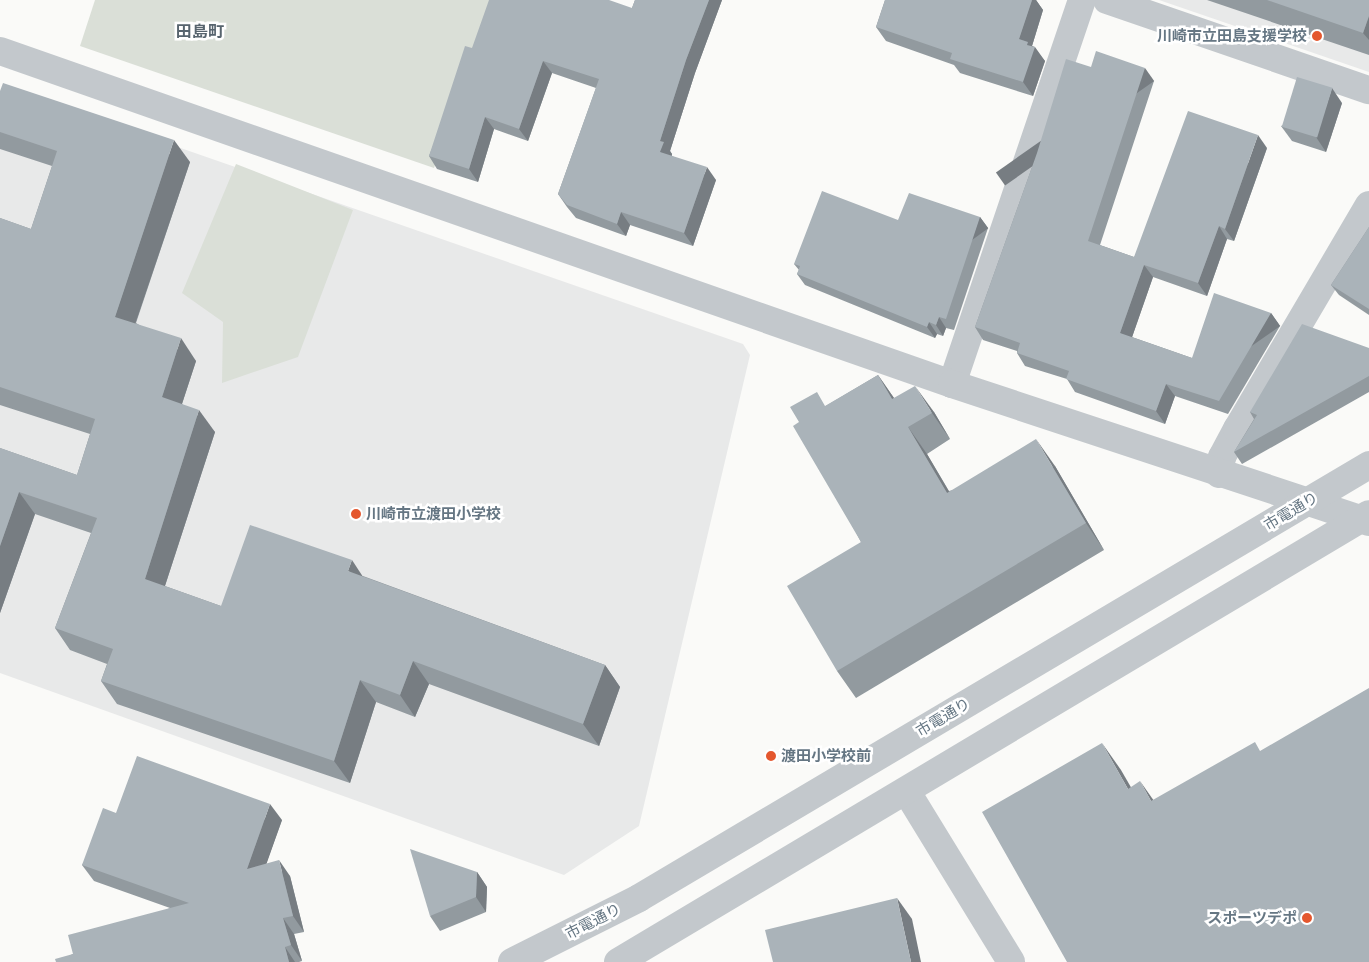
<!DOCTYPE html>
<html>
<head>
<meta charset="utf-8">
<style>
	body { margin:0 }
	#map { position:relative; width:1369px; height:962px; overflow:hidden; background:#fafaf8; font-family:"Public Sans","Noto Sans JP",sans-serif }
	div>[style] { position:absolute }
	.built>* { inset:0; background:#e8e9e9 }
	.green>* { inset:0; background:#dadfd7 }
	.minor>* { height:28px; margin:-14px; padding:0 14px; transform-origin:14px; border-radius:14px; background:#c3c8cc }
	.tertiary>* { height:28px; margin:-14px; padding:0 14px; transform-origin:14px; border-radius:14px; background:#c3c8cc }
	.wall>* { inset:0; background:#929a9f }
	.shaded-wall>* { inset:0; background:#777d82; transform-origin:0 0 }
	.building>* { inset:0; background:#aab3b9; transform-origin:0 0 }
	.dots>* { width:14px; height:14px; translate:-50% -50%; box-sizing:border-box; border:2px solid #fff; border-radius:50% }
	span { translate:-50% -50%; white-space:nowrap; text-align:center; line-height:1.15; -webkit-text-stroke:5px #fff; paint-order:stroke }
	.poi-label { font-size:15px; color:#657683; font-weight:700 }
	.right { translate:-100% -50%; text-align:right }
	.left { translate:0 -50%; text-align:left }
	.street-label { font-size:15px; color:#657683 }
	.neighbourhood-label { font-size:16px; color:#57646e; font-weight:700 }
</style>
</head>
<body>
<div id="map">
	<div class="built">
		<i style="clip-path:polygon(1159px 0,1369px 0,1369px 72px)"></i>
		<i style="clip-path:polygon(11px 89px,743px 344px,750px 355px,639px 826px,564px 875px,0 673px,0 94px)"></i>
	</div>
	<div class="green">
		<i style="clip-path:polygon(95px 0,490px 0,434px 168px,80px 46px)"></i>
		<i style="clip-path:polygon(236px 164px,353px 210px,298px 357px,222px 383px,223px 322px,182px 293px)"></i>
	</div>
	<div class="minor">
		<i style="left:1107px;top:0;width:277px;rotate:19deg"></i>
		<i style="left:952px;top:384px;width:405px;rotate:-71.3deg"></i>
		<i style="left:1219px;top:474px;width:17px;rotate:-80deg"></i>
		<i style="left:1222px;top:457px;width:32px;rotate:-62deg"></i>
		<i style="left:1237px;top:429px;width:260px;rotate:-59.5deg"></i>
		<i style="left:907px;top:792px;width:199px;rotate:58.5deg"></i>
	</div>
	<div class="tertiary">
		<i style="left:0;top:51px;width:1009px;rotate:19.28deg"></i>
		<i style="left:952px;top:384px;width:439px;rotate:18.3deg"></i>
		<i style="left:512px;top:962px;width:142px;rotate:-26.7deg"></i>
		<i style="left:639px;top:898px;width:849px;rotate:-30.67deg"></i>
		<i style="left:618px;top:962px;width:874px;rotate:-30.82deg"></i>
	</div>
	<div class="wall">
		<i style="clip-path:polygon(635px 0,722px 0,695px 73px,670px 151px,672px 154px,672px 156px,716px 180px,693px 246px,630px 225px,626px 236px,576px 218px,567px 207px,558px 194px,596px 88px,552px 73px,528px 141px,494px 129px,478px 182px,437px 169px,429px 156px,472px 48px,632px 8px)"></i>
		<i style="clip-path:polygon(885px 0,1036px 0,1043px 10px,1032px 46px,1045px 61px,1033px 96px,960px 73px,954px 65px,886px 41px,876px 27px)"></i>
		<i style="clip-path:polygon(1207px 0,1369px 0,1369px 55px)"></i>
		<i style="clip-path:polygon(1091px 67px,1154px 81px,1100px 245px,1134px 257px,1267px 148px,1234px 241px,1227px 239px,1207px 296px,1153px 277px,1132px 337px,1192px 358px,1271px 313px,1280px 326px,1228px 414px,1175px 396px,1165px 424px,1075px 392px,1067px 379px,1025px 366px,1017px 353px,1017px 351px,983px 340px,975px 327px,1037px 153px)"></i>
		<i style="clip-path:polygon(0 91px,190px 162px,136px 323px,196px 361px,182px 404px,215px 432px,165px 586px,221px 606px,363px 576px,605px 665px,620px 687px,599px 746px,429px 684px,415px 717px,376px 702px,350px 783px,117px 704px,101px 681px,107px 664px,70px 650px,55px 628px,91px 533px,35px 514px,0 613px,0 448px,77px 475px,90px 434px,0 405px,0 218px,31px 229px,52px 166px,0 149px)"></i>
		<i style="clip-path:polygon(1342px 103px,1326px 152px,1292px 141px,1281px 126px)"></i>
		<i style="clip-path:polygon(980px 217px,988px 228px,954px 330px,946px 328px,943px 336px,937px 334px,935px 338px,805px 285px,797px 274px,799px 270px,794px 264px,898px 220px)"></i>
		<i style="clip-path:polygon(1369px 227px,1369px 315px,1339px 295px,1331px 285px)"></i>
		<i style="clip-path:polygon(1369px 348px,1369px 392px,1242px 464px,1234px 452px,1254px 419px,1250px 412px)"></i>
		<i style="clip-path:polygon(878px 375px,894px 398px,934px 412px,950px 439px,927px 454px,949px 491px,1055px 466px,1104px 550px,856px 698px,837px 671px,861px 542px,799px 422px)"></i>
		<i style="clip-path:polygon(116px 813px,282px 820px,266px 864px,290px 876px,304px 932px,294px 934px,302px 961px,299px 962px,56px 962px,170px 908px,94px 881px,82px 865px)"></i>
		<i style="clip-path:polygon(477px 872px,487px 887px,486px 912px,440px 931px,430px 916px)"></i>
	</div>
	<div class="shaded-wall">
		<i style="clip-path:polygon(709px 0,722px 0,695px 73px,670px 151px,672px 154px,669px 164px,660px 152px,660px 141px,686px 60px)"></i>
		<i style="clip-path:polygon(1032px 0,1036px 0,1043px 10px,1032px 46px,1035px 47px,1045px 61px,1033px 96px,1023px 82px,1019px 39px)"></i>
		<i style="clip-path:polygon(1369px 16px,1369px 40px,1363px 33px)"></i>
		<i style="clip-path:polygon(543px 61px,552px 73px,528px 141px,519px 129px)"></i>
		<i style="left:1145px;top:68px;width:16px;height:182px;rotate:55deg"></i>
		<i style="clip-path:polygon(1332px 88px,1342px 103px,1326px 152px,1316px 137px)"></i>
		<i style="clip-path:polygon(485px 117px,494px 129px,478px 182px,469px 169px)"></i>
		<i style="clip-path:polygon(1258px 135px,1267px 148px,1234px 241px,1225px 229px)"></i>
		<i style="clip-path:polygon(174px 140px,190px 162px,130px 339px,115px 317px)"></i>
		<i style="clip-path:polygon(707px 167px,716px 180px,693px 246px,684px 233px)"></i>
		<i style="clip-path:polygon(621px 212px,630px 225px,626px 236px,617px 224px)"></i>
		<i style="left:980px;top:217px;width:14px;height:108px;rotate:54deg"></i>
		<i style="clip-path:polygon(1219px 226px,1227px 239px,1207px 296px,1198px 283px)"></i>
		<i style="clip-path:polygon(1144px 265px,1153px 277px,1129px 346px,1120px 333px)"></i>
		<i style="left:1271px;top:313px;width:16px;height:102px;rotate:55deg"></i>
		<i style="clip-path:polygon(939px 317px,946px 328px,943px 336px,936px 325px)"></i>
		<i style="clip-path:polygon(929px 322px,937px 334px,935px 338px,927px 327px)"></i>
		<i style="clip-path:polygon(181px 338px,196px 361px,177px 419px,162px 397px)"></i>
		<i style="clip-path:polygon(878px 375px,896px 401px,892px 399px)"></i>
		<i style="clip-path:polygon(1166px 384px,1175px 396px,1165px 424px,1156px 411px)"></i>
		<i style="clip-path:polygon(915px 386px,934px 412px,950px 439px,932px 413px)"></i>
		<i style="clip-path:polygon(199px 410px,215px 432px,160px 601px,145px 579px)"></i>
		<i style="clip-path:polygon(908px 427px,927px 454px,965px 519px,947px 493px)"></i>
		<i style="clip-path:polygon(1036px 439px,1055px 466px,1104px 550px,1086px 523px)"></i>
		<i style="clip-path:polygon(19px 492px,35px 514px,0 613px,0 546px)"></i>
		<i style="clip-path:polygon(352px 560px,367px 583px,348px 571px)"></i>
		<i style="clip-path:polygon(413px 661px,429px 684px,415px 717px,400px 695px)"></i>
		<i style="clip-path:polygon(605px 665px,620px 687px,599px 746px,583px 724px)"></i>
		<i style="clip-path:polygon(360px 680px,376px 702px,350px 783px,334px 761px)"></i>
		<i style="clip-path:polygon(1102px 743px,1121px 770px,1147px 815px,1128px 789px)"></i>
		<i style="clip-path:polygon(1140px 781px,1159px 808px,1151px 801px)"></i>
		<i style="clip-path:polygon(270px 804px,282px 820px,259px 885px,247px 869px)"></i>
		<i style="clip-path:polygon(279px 860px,290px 876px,304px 932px,293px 916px)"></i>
		<i style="clip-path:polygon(477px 872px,487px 887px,486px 912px,476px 897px)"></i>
		<i style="clip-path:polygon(897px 898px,912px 919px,921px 962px,911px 962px)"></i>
		<i style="clip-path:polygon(283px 918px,294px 934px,302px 961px,291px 945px)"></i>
		<i style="clip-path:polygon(285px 947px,295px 962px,289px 962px)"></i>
	</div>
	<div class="building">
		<i style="clip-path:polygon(489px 0,609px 0,632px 8px,635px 0,709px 0,686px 60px,660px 141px,664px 142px,660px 152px,707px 167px,684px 233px,621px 212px,617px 224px,567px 205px,558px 194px,599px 79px,543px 61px,519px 129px,485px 117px,469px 169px,429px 156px,465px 46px,472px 48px)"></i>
		<i style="clip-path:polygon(885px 0,1032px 0,1019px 39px,1028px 42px,1027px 45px,1035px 47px,1023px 82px,950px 59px,952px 53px,876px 27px)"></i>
		<i style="clip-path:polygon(1267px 0,1369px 0,1369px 16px,1363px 33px)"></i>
		<i style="clip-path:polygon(1096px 51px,1145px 68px,1088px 241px,1134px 257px,1188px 111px,1258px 135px,1225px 229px,1219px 226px,1198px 283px,1144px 265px,1120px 333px,1192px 358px,1214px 293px,1271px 313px,1219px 401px,1166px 384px,1156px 411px,1066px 379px,1069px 371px,1017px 353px,1020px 343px,975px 327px,1037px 153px,1066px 59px,1091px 67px)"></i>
		<i style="left:1297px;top:77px;width:37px;height:52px;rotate:17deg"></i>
		<i style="clip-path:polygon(3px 83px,174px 140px,115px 317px,181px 338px,162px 397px,199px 410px,145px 579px,221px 606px,250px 525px,352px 560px,348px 571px,605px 665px,583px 724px,413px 661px,400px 695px,360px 680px,334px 761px,101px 681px,113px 649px,55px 628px,97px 518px,19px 492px,0 546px,0 448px,77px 475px,95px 419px,0 387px,0 218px,31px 229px,57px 151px,0 132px,0 91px)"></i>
		<i style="clip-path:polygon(822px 191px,898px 220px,909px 193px,980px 217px,946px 319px,939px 317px,936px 325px,929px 322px,927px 327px,797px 274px,800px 266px,794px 264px)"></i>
		<i style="clip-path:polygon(1369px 227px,1369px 309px,1331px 285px)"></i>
		<i style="clip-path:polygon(1302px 324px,1369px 348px,1369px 376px,1234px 452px,1257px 415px,1250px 412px)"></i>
		<i style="clip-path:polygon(878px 375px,892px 399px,915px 386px,932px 413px,908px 427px,947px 493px,1036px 439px,1086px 523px,837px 671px,787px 586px,861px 542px,793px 426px,799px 422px,790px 407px,817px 392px,825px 406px)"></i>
		<i style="clip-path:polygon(1369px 688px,1369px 962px,1067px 962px,982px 812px,1102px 743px,1128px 789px,1140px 781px,1151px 801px,1255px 742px,1260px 751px)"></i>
		<i style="clip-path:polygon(137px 756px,270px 804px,247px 869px,279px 860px,293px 916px,283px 918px,291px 945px,285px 947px,289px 962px,56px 962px,55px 959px,73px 954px,68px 935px,189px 903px,82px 865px,103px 808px,116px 813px)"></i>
		<i style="clip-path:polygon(410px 849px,477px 872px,476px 897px,430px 916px)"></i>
		<i style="clip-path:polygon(897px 898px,911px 962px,773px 962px,765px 930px)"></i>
	</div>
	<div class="dots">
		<i style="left:1317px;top:36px;background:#e4572e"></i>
		<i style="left:356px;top:514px;background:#e4572e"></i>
		<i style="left:771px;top:756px;background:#e4572e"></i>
		<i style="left:1307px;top:918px;background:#e4572e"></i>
	</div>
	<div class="poi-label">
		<span class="right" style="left:1307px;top:36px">川崎市立田島支援学校</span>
		<span class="left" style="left:366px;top:514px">川崎市立渡田小学校</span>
		<span class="left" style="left:781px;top:756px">渡田小学校前</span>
		<span class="right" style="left:1297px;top:918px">スポーツデポ</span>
	</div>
	<div class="street-label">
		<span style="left:1291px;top:511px;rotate:-31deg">市電通り</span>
		<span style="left:943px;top:717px;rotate:-31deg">市電通り</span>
		<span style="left:593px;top:921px;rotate:-27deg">市電通り</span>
	</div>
	<div class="neighbourhood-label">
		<span style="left:200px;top:32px">田島町</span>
	</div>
</div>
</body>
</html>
